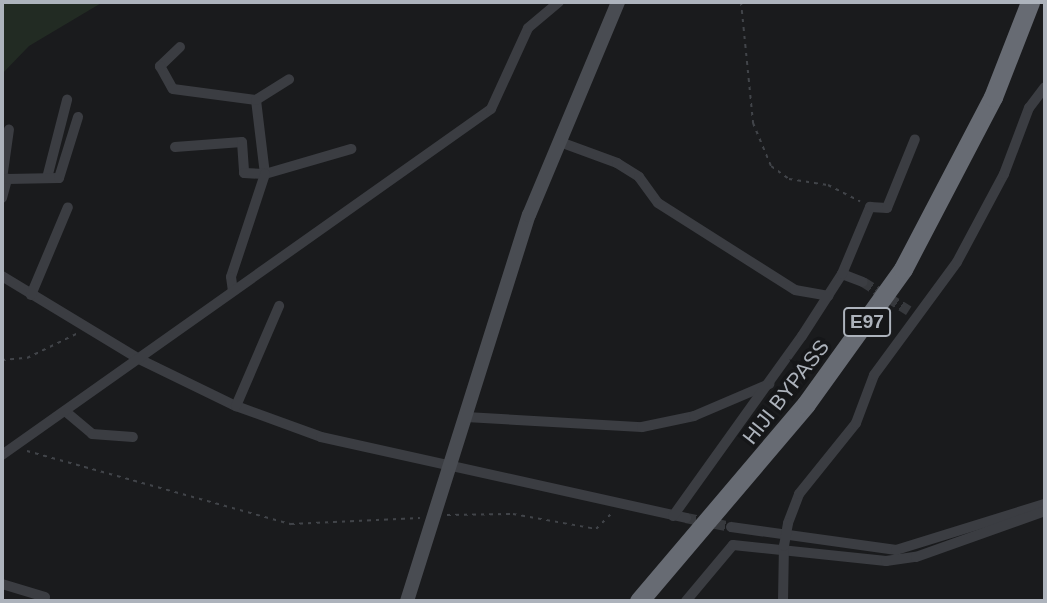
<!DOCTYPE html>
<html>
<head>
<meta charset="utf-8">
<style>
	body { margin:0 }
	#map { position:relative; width:1047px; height:603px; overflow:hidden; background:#1a1b1d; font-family:Helvetica,sans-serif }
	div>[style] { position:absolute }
	.green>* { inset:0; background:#222b23 }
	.street-tunnel>* { height:10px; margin-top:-5px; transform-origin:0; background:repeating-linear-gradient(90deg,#37393d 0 10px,transparent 0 15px) }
	.path>* { height:2px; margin-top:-1px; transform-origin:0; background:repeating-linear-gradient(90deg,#414449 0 3.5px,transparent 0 8.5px) }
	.street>* { height:10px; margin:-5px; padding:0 5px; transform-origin:5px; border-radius:5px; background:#3b3d42 }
	.secondary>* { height:14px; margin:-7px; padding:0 7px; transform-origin:7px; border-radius:7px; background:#494c52 }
	.highway>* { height:19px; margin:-9.5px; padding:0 9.5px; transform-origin:9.5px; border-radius:9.5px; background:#676b73 }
	.street-bridge>* { height:10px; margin:-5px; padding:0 5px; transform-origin:5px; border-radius:5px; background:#3b3d42 }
	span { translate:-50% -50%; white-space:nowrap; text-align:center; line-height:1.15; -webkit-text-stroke:7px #151618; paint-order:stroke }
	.shield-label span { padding:2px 5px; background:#151618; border:2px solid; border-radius:5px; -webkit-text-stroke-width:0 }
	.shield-label { font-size:19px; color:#adb3bc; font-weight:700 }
	.street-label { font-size:21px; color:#adb3bc }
	.frame { position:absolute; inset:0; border:4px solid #adb3bc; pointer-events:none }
</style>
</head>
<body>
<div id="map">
	<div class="green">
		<i style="clip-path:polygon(2px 2px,103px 2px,29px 46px,2px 74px)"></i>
	</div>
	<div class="street-tunnel">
		<i style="left:863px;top:282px;width:54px;rotate:32.2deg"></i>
		<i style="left:686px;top:518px;width:46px;rotate:11.3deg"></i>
	</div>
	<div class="path">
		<i style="left:741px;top:2px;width:122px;rotate:84.3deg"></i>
		<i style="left:753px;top:123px;width:47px;rotate:67.3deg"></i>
		<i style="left:771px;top:166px;width:22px;rotate:36deg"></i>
		<i style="left:789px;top:179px;width:39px;rotate:9deg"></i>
		<i style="left:828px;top:185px;width:36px;rotate:27deg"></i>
		<i style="left:2px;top:360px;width:25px;rotate:-5deg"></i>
		<i style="left:27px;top:358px;width:55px;rotate:-26.1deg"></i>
		<i style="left:27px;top:451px;width:274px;rotate:15.5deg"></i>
		<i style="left:291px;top:524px;width:129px;rotate:-2.7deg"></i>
		<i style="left:447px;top:515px;width:66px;rotate:-0.9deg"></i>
		<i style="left:513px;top:514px;width:84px;rotate:10.2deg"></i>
		<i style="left:596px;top:529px;width:25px;rotate:-45deg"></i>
	</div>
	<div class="street">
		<i style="left:180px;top:47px;width:28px;rotate:136deg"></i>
		<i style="left:160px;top:66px;width:26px;rotate:61deg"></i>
		<i style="left:173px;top:89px;width:84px;rotate:7.5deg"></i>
		<i style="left:256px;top:100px;width:75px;rotate:83.1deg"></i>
		<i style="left:265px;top:174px;width:90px;rotate:-16.2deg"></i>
		<i style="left:256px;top:100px;width:39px;rotate:-32deg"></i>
		<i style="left:560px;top:142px;width:61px;rotate:20.2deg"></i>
		<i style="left:617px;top:163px;width:26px;rotate:32deg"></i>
		<i style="left:639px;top:177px;width:32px;rotate:54deg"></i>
		<i style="left:658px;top:203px;width:162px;rotate:32.4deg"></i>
		<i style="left:795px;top:290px;width:34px;rotate:10deg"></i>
		<i style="left:175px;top:147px;width:67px;rotate:-4.3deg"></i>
		<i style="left:242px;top:142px;width:31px;rotate:86deg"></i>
		<i style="left:244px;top:173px;width:21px;rotate:3deg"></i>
		<i style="left:265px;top:174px;width:108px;rotate:108.3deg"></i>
		<i style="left:231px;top:277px;width:14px;rotate:82deg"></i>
		<i style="left:47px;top:178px;width:81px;rotate:-75.6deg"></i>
		<i style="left:2px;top:179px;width:50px;rotate:-82deg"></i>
		<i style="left:2px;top:198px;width:20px;rotate:-75deg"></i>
		<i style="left:7px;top:179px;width:52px;rotate:-1.1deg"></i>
		<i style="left:59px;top:178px;width:64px;rotate:-72.7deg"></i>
		<i style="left:842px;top:274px;width:22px;rotate:21deg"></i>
		<i style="left:2px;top:276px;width:160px;rotate:31.2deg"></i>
		<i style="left:139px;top:359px;width:108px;rotate:25.9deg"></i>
		<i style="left:236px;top:406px;width:90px;rotate:20deg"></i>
		<i style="left:321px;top:437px;width:374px;rotate:12.5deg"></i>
		<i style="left:31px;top:295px;width:95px;rotate:-67.2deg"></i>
		<i style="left:236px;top:406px;width:109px;rotate:-66.7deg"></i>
		<i style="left:65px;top:411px;width:35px;rotate:40deg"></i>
		<i style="left:92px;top:434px;width:41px;rotate:4.2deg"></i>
		<i style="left:466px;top:417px;width:176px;rotate:3.3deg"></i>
		<i style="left:642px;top:427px;width:53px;rotate:-11.9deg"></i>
		<i style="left:694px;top:416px;width:82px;rotate:-23.1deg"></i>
		<i style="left:2px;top:455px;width:599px;rotate:-35.28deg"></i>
		<i style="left:491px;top:109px;width:89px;rotate:-65.4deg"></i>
		<i style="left:528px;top:28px;width:40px;rotate:-40deg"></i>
		<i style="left:673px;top:516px;width:221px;rotate:-54.4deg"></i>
		<i style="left:802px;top:336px;width:74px;rotate:-57.2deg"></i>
		<i style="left:842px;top:274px;width:73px;rotate:-67.3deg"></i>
		<i style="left:870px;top:207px;width:17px;rotate:3deg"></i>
		<i style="left:887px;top:208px;width:74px;rotate:-67.9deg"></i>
		<i style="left:788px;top:523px;width:31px;rotate:-69deg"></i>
		<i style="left:799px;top:494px;width:91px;rotate:-51.2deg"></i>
		<i style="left:856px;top:423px;width:51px;rotate:-69.4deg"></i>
		<i style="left:874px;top:375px;width:140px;rotate:-53.7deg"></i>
		<i style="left:957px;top:262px;width:100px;rotate:-61.9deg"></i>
		<i style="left:1004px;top:174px;width:71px;rotate:-69.3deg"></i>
		<i style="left:1029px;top:108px;width:26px;rotate:-53deg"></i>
		<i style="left:731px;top:527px;width:167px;rotate:7.9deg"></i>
		<i style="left:896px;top:550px;width:156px;rotate:-17.2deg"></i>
		<i style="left:2px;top:584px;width:45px;rotate:16.8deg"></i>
		<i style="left:686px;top:601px;width:73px;rotate:-50deg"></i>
		<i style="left:733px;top:545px;width:154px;rotate:6deg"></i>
		<i style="left:886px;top:561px;width:30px;rotate:-8deg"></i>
		<i style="left:916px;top:557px;width:137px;rotate:-19.6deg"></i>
		<i style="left:783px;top:601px;width:55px;rotate:-89deg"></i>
	</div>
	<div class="secondary">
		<i style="left:407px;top:601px;width:405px;rotate:-72.5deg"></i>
		<i style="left:529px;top:215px;width:231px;rotate:-67.3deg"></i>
	</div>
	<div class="highway">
		<i style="left:639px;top:601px;width:258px;rotate:-49.7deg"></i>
		<i style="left:806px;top:404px;width:166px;rotate:-54.3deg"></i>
		<i style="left:903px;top:269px;width:194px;rotate:-62.4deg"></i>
		<i style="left:993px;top:97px;width:102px;rotate:-68.7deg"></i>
	</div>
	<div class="street-bridge">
		<i style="left:784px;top:546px;width:23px;rotate:-80deg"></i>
	</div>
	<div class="shield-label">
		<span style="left:867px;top:322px">E97</span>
	</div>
	<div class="street-label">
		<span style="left:786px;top:392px;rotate:-52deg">HIJI BYPASS</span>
	</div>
	<div class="frame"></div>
</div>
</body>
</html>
